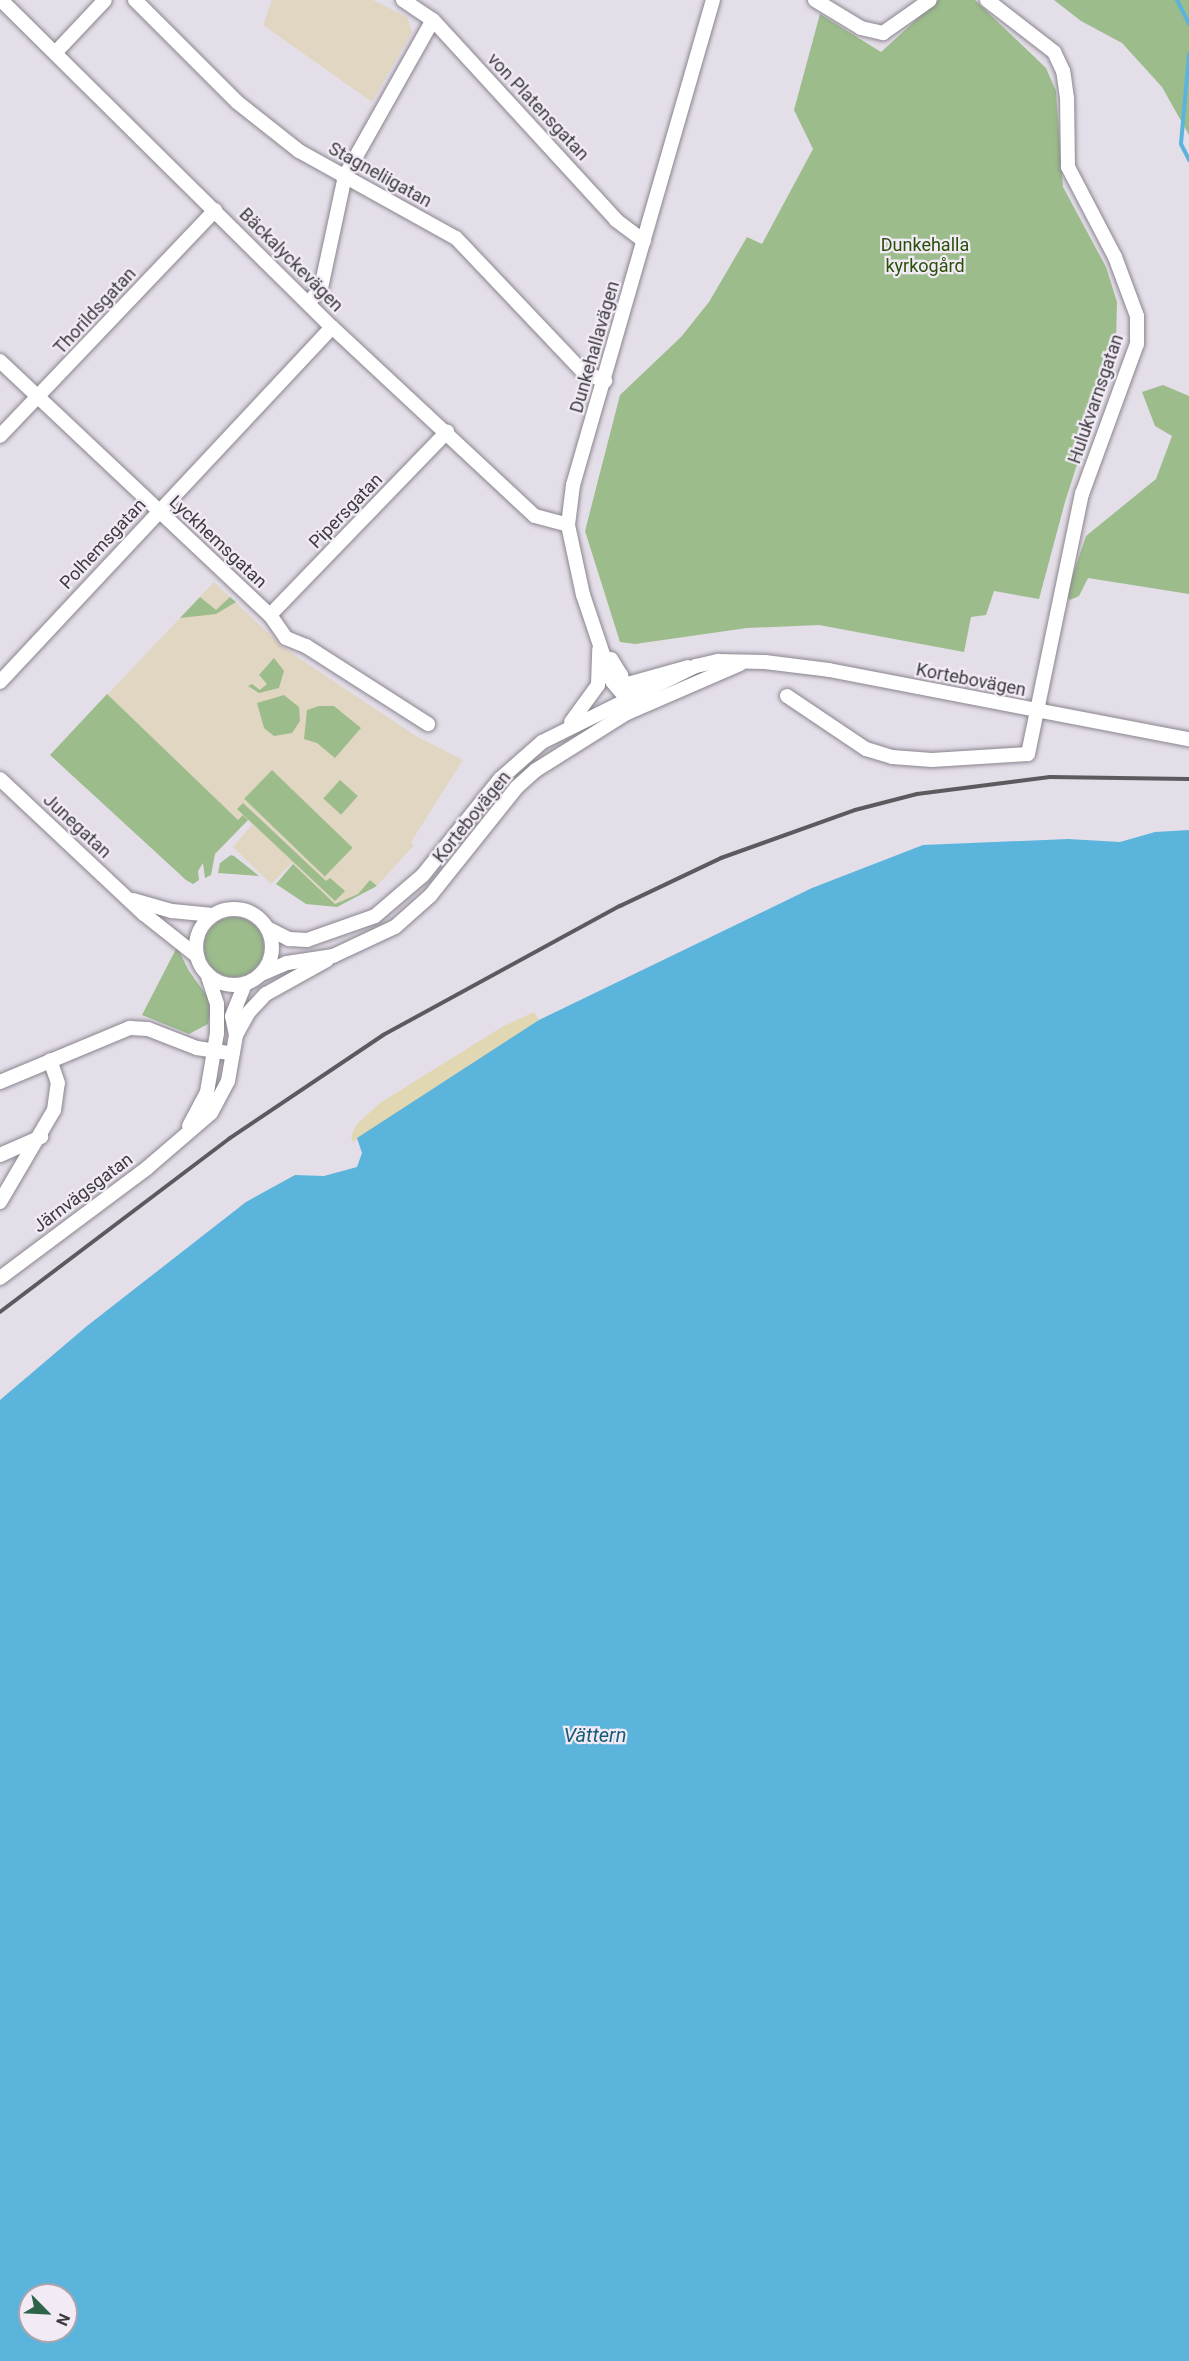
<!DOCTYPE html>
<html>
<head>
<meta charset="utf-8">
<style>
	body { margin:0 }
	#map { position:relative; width:1189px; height:2361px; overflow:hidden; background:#e4dee9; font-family:Roboto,sans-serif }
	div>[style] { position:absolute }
	.education>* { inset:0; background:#e0d6c1 }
	.green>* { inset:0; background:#9cbc8c; transform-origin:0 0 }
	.round { border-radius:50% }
	.sand>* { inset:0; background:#e1d7b2 }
	.water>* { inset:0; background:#5bb4dc }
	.stream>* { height:4px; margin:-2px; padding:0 2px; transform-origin:2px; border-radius:2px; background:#5bb4dc }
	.roads { filter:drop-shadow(0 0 2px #8a848e) drop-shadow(0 0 2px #8a848e) }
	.minor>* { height:14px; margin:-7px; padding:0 7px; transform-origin:7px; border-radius:7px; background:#fff }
	.minor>.ring { margin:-7px; padding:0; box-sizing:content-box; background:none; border:14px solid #fff; border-radius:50% }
	.rail>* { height:4px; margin:-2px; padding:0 2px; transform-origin:2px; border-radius:2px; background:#5d5a5f }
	span { translate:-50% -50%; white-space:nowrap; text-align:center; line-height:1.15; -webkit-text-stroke:4.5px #f2ebf6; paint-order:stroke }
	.street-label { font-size:18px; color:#3d3b3f }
	.park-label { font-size:18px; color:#295009 }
	.water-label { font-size:20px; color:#165c78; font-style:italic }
	.north { position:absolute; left:18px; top:2283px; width:60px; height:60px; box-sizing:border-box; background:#f2ebf6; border:2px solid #aaa5ad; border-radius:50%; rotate:114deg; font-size:16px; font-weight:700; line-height:24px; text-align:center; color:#3d3b3f }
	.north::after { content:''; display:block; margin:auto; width:21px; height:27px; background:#2c6349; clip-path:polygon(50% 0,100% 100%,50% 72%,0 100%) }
</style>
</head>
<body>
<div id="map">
	<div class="education">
		<i style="clip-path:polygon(272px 0,373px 0,407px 17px,412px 32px,372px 102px,263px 25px)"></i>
		<i style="clip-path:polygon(214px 582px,284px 648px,416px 736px,463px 760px,411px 842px,414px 845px,377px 886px,370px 880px,358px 894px,335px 904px,292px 863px,271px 884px,233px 847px,252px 825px,243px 816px,238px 820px,107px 695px)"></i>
	</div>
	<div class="green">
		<i style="clip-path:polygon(938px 0,975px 0,1046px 68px,1056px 91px,1063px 187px,1106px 267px,1117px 302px,1116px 343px,1065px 502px,1039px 599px,994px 591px,986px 615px,971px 617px,964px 652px,819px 625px,747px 628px,635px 644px,620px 642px,585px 531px,620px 395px,681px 337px,709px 302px,747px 237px,762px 244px,813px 149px,794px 110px,820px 14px,881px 52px)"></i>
		<i style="clip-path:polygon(1054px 0,1189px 0,1189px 135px,1162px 87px,1122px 43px,1081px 21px)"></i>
		<i style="clip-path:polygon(1163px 385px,1189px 396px,1189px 594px,1088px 578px,1079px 596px,1070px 600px,1066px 595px,1086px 536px,1156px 479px,1172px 436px,1155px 426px,1142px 392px)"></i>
		<i style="clip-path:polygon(200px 597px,216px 610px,230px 597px,236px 602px,216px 614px,180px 618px)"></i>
		<i style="clip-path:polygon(274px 658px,284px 671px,279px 688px,259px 693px,248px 686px,252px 684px,260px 690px,267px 684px,259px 675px)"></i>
		<i style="clip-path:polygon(107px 694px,238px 820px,243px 815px,248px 820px,215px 854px,211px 875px,205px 878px,203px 863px,198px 871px,199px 880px,193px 884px,186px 880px,50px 755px)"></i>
		<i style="clip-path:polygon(284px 695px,299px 707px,300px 721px,292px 733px,274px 736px,264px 728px,257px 703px)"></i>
		<i style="clip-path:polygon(319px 706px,334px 706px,361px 728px,335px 758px,317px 743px,304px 739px,307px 710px)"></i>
		<i style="left:272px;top:770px;width:112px;height:40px;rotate:44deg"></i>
		<i style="left:340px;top:780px;width:24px;height:25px;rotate:42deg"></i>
		<i style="clip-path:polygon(243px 803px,326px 881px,330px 878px,345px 891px,335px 901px,237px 809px)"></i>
		<i style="clip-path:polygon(231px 855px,234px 856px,259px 876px,218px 873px,220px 863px)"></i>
		<i style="clip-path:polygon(293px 864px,335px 904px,358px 894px,370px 880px,377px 886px,337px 907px,306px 904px,276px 884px)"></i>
		<i class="round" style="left:204px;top:917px;width:60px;height:60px"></i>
		<i style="clip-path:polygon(177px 947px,189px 971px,212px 1003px,208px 1024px,189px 1034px,142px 1015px)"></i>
	</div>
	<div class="sand">
		<i style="clip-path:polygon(534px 1012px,539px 1020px,353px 1142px,351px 1136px,357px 1124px,380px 1103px,502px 1027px)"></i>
	</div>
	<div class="water">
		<i style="clip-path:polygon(evenodd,1189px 830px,1189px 2361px,0 2361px,0 1400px,87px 1326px,246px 1202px,295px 1175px,324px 1176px,357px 1167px,362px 1153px,357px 1138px,539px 1020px,812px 888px,923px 845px,1068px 839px,1120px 842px,1155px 832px,1189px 830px,30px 2295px,66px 2295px,66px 2331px,30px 2331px,30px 2295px)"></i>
	</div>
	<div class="stream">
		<i style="left:1177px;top:0;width:27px;rotate:63deg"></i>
		<i style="left:1189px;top:54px;width:90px;rotate:95.1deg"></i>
		<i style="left:1181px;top:144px;width:18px;rotate:63deg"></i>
	</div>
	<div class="roads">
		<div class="minor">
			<i style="left:1px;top:0;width:465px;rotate:44.7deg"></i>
			<i style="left:332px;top:327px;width:277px;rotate:43deg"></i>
			<i style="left:535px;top:516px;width:34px;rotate:15deg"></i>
			<i style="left:135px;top:0;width:144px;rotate:45deg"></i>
			<i style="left:237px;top:102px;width:79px;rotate:38.3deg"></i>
			<i style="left:299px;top:151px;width:179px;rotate:29deg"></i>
			<i style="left:456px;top:238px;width:185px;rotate:46.5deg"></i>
			<i style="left:583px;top:372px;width:24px;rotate:22deg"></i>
			<i style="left:403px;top:0;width:36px;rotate:34deg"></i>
			<i style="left:433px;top:20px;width:271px;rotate:47.5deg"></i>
			<i style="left:616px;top:220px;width:35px;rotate:37deg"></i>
			<i style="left:815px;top:0;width:54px;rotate:31.3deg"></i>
			<i style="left:861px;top:28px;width:23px;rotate:13deg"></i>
			<i style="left:883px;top:33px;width:57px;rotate:-35.1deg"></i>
			<i style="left:56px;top:52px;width:71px;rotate:-46.7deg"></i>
			<i style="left:309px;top:302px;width:18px;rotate:-49deg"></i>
			<i style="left:321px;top:288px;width:115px;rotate:-77.9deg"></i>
			<i style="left:345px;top:176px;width:179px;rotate:-60.6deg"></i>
			<i style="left:0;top:361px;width:371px;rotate:43.3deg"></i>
			<i style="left:270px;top:615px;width:28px;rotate:55deg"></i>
			<i style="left:286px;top:638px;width:22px;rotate:22deg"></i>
			<i style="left:306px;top:646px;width:145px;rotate:32.6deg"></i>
			<i style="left:0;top:436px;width:312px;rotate:-46.4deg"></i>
			<i style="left:270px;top:615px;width:255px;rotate:-46deg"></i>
			<i style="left:611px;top:659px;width:19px;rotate:58deg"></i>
			<i style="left:621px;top:675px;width:25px;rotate:76deg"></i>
			<i style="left:0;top:682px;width:486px;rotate:-46.9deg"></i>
			<i style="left:624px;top:685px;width:66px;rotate:-15.7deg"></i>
			<i style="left:787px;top:696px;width:95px;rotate:33.9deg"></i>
			<i style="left:866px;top:749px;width:27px;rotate:17deg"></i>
			<i style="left:892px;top:757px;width:40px;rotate:4.3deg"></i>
			<i style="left:932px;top:760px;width:96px;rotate:-3.6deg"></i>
			<i style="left:1028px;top:754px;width:266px;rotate:-78.3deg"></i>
			<i style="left:1082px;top:494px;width:160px;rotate:-69.9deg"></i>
			<i style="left:1137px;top:344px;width:28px;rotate:-90deg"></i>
			<i style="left:1137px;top:316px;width:63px;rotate:-110.4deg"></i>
			<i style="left:1115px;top:257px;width:102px;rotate:-117.6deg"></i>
			<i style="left:1068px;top:167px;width:69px;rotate:-90.8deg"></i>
			<i style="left:1067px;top:98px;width:27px;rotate:-98deg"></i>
			<i style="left:1063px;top:71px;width:21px;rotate:-115deg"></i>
			<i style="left:1054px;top:52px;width:85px;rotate:-142.2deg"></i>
			<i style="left:627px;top:699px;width:23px;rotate:-130deg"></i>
			<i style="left:612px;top:681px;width:91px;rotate:-108.6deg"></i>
			<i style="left:583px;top:595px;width:72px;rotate:-102.1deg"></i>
			<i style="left:568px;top:525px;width:40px;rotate:-82.9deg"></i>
			<i style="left:573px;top:485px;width:505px;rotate:-73.9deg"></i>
			<i style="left:571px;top:722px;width:46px;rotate:-53.9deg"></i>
			<i style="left:598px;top:685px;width:36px;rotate:-88deg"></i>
			<i style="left:0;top:779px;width:197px;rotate:43.2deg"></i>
			<i style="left:144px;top:914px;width:68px;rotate:38.4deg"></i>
			<i style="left:133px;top:900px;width:41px;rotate:15.8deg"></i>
			<i style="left:172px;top:911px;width:41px;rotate:5.6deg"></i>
			<i class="ring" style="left:196px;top:909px;width:62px;height:62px"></i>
			<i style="left:267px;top:928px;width:25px;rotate:27deg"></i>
			<i style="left:289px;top:939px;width:18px;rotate:3deg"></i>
			<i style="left:307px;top:940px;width:72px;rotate:-19.4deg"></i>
			<i style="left:375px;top:916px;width:63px;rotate:-40.5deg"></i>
			<i style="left:423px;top:875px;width:123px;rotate:-51.3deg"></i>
			<i style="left:500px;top:779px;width:56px;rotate:-41.4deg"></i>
			<i style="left:542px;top:742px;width:172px;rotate:-26.3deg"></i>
			<i style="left:696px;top:666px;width:23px;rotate:-13deg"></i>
			<i style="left:718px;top:661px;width:47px;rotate:1.2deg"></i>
			<i style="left:765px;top:662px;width:64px;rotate:7.1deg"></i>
			<i style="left:829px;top:670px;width:367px;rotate:10.9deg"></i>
			<i style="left:261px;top:974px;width:28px;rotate:-23deg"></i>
			<i style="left:287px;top:963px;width:47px;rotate:-8.7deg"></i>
			<i style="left:333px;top:956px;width:68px;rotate:-25.1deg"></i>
			<i style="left:395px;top:927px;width:47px;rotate:-41.5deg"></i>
			<i style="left:430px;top:896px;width:139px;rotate:-51.4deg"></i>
			<i style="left:517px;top:787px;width:25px;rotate:-42deg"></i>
			<i style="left:536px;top:770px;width:107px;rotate:-32.1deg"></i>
			<i style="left:627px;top:713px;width:123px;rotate:-23.4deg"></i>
			<i style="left:236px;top:1035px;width:25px;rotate:-61deg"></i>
			<i style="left:248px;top:1013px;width:26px;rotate:-47deg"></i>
			<i style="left:266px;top:994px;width:70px;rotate:-29.1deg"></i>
			<i style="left:0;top:1082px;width:141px;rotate:-22.6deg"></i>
			<i style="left:130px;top:1028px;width:18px;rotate:3deg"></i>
			<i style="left:148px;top:1029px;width:53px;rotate:21.2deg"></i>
			<i style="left:197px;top:1048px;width:36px;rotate:9deg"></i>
			<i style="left:189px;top:1126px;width:38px;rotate:-62deg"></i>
			<i style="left:207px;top:1092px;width:60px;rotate:-80.4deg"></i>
			<i style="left:217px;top:1033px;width:29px;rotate:-90deg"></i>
			<i style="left:217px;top:1004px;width:32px;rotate:-108deg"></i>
			<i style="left:0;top:1155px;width:45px;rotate:-23.7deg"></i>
			<i style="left:0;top:1202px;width:107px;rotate:-59.6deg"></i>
			<i style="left:54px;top:1110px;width:27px;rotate:-82deg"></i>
			<i style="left:58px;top:1083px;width:24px;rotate:-109deg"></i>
			<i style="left:0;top:1278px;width:184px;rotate:-36.8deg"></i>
			<i style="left:147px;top:1168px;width:84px;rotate:-40.7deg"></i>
			<i style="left:211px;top:1113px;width:36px;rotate:-62deg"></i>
			<i style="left:228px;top:1081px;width:47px;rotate:-80.1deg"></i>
			<i style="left:236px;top:1035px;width:19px;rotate:-102deg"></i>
			<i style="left:232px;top:1016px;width:35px;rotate:-68deg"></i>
		</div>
	</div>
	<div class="rail">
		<i style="left:0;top:1312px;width:288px;rotate:-37.1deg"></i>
		<i style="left:230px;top:1138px;width:184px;rotate:-33.9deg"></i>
		<i style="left:383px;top:1035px;width:270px;rotate:-28.6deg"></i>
		<i style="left:620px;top:906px;width:112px;rotate:-25.4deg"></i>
		<i style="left:721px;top:858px;width:142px;rotate:-19.7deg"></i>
		<i style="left:855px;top:810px;width:64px;rotate:-14.5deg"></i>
		<i style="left:917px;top:794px;width:134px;rotate:-7.3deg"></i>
		<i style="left:1050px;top:777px;width:139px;rotate:0.8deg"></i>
	</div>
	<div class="street-label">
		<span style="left:538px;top:107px;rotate:47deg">von Platensgatan</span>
		<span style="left:380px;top:175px;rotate:29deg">Stagneliigatan</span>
		<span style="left:291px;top:260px;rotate:45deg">Bäckalyckevägen</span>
		<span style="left:95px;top:311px;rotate:-47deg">Thorildsgatan</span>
		<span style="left:595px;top:347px;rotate:-74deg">Dunkehallavägen</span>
		<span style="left:1096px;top:399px;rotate:-71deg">Hulukvarnsgatan</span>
		<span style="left:346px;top:511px;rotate:-46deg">Pipersgatan</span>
		<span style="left:218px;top:542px;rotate:43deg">Lyckhemsgatan</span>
		<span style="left:103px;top:544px;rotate:-47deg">Polhemsgatan</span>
		<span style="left:971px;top:680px;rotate:11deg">Kortebovägen</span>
		<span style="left:472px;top:817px;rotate:-51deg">Kortebovägen</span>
		<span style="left:77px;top:826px;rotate:43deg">Junegatan</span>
		<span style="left:83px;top:1193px;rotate:-37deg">Järnvägsgatan</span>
	</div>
	<div class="park-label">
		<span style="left:925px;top:256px">Dunkehalla<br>kyrkogård</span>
	</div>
	<div class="water-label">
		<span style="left:595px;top:1735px">Vättern</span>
	</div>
	<div class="north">N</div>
</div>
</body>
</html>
